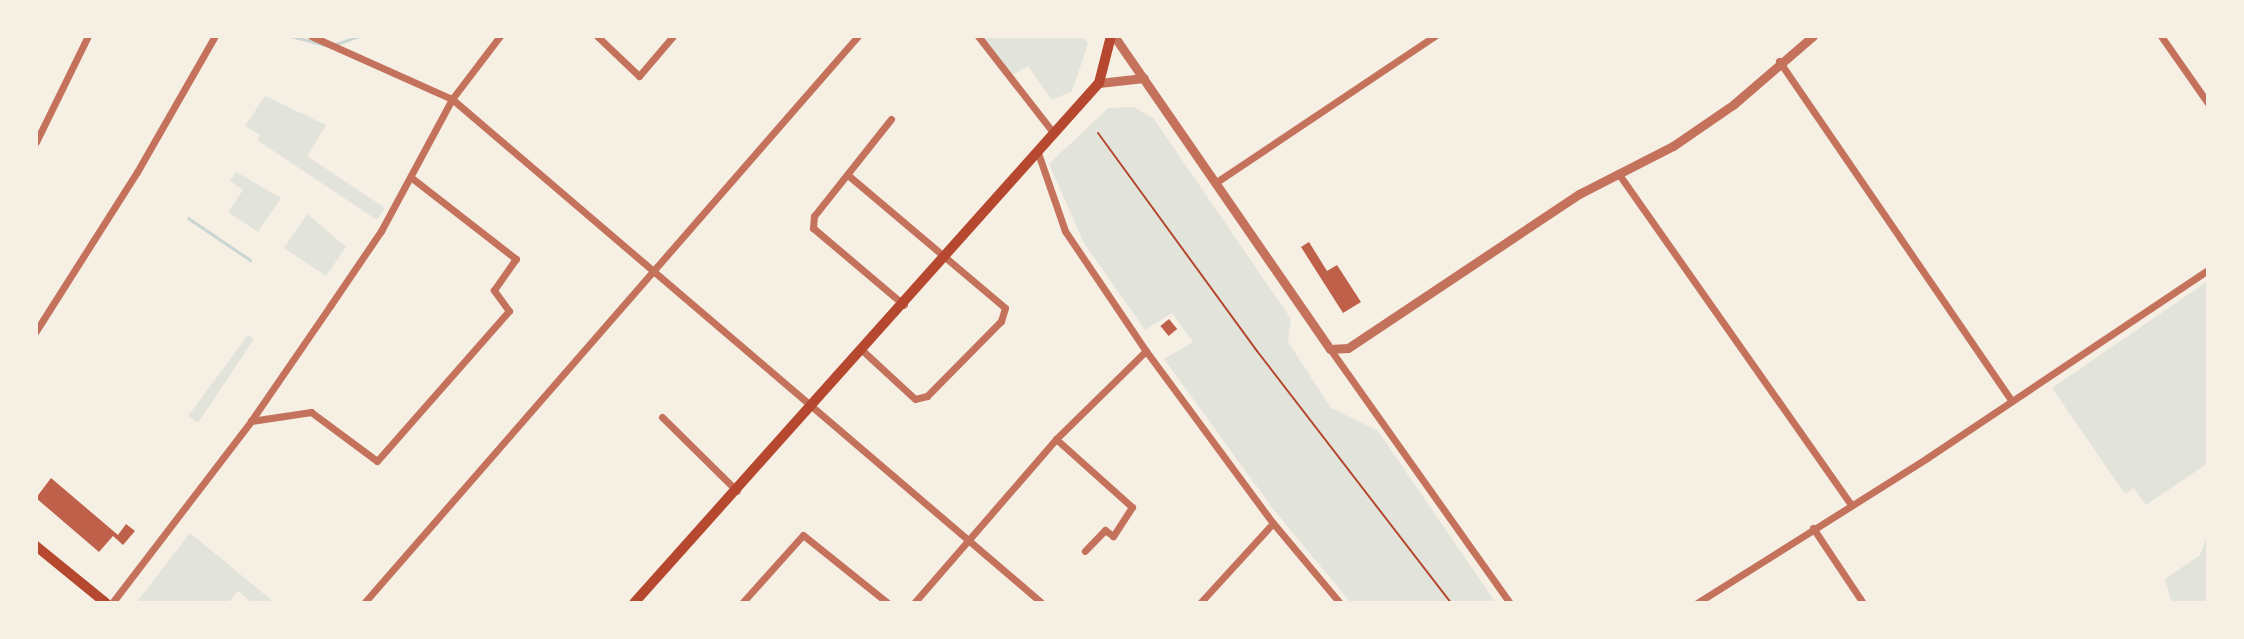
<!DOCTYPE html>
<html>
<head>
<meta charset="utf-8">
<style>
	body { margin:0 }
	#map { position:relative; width:2244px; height:639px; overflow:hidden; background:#f6efe4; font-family:Mulish,sans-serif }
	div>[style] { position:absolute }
	.green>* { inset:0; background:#e2e4dc }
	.stream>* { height:3px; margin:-1.5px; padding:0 1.5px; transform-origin:1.5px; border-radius:1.5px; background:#c9d6d2 }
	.building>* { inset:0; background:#bf614a; transform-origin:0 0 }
	.path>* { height:2px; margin:-1px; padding:0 1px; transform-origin:1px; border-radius:1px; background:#b5482f }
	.minor>* { height:7px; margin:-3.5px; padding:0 3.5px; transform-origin:3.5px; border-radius:3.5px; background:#c5725c }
	.tertiary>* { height:9px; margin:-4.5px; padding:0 4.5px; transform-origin:4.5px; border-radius:4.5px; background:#c5725c }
	.secondary>* { height:10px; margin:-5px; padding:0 5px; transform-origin:5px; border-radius:5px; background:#b5482f }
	span { translate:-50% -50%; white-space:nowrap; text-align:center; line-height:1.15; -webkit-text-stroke:6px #f6efe4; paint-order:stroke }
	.frame { position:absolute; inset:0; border:38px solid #f6efe4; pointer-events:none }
</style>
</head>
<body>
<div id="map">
	<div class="green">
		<i style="clip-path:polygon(981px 36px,1083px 36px,1088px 44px,1072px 91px,1052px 100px,1028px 66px,1012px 75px)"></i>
		<i style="clip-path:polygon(265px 96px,326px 125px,307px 156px,385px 208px,377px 220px,257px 140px,260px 135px,245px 126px)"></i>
		<i style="clip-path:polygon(1134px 107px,1154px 119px,1291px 319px,1288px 342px,1331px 408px,1378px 431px,1496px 603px,1351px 603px,1273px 509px,1164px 359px,1193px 342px,1172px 313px,1145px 330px,1084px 243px,1049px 164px,1108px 108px)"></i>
		<i style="clip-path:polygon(236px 172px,281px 198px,258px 232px,228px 212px,243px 190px,230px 181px)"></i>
		<i style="clip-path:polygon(307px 214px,346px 247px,326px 276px,284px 248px)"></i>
		<i style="clip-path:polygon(2208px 281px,2208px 463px,2146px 505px,2134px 488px,2125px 494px,2052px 388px)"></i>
		<i style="clip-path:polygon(248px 335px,254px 339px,198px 423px,188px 416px)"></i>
		<i style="clip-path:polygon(190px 533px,275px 603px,252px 603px,238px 591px,228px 603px,136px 603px)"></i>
		<i style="clip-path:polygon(2208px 534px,2208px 603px,2172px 603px,2165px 579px,2200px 555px)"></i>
	</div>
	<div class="stream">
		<i style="left:291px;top:36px;width:39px;rotate:15deg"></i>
		<i style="left:336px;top:44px;width:24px;rotate:-19deg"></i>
		<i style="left:188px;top:218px;width:75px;rotate:34.1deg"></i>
	</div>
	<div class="building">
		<i style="clip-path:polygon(1309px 242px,1327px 271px,1337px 265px,1361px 302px,1343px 313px,1301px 247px)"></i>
		<i style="left:1169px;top:319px;width:13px;height:11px;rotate:51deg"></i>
		<i style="clip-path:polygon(51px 478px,118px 535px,126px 524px,135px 531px,123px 545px,113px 536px,99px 552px,36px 498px)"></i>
	</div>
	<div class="path">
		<i style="left:1098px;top:133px;width:270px;rotate:53.9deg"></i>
		<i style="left:1257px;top:351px;width:318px;rotate:52.4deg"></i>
	</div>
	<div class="minor">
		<i style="left:311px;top:36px;width:154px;rotate:24.1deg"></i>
		<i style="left:452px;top:99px;width:776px;rotate:40.51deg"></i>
		<i style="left:597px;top:36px;width:58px;rotate:43.6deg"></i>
		<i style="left:639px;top:76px;width:52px;rotate:-49.6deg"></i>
		<i style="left:978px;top:36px;width:120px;rotate:52.1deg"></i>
		<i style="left:2161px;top:36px;width:82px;rotate:55deg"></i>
		<i style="left:1779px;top:61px;width:412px;rotate:55.6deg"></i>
		<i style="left:891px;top:119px;width:124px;rotate:128.4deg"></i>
		<i style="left:814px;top:216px;width:12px;rotate:95deg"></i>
		<i style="left:813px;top:228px;width:119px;rotate:40.2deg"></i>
		<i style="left:36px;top:142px;width:118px;rotate:-63.9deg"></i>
		<i style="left:1037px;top:150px;width:86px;rotate:70.9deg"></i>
		<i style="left:1065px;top:231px;width:145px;rotate:56deg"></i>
		<i style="left:1146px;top:351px;width:214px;rotate:53.6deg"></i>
		<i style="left:1273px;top:523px;width:104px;rotate:50.1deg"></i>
		<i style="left:1618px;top:173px;width:406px;rotate:54.9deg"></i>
		<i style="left:849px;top:176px;width:204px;rotate:40.2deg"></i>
		<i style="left:1005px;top:308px;width:14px;rotate:107deg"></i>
		<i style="left:1001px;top:321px;width:105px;rotate:134.6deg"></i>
		<i style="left:927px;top:396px;width:12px;rotate:166deg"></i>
		<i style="left:915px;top:399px;width:71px;rotate:-137.3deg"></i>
		<i style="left:1215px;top:183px;width:265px;rotate:-33.8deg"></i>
		<i style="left:36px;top:331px;width:188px;rotate:-57.6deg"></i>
		<i style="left:137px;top:172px;width:157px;rotate:-60.2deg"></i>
		<i style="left:1330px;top:349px;width:311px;rotate:54.7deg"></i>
		<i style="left:662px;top:417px;width:105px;rotate:44.6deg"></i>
		<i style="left:251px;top:421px;width:61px;rotate:-8.5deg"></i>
		<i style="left:311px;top:412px;width:82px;rotate:36.6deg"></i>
		<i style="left:377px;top:461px;width:200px;rotate:-48.7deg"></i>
		<i style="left:509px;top:311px;width:26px;rotate:-126deg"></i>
		<i style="left:494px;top:290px;width:38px;rotate:-55deg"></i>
		<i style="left:516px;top:259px;width:132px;rotate:-142.1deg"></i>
		<i style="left:1056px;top:439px;width:102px;rotate:41.8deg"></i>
		<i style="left:1132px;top:507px;width:35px;rotate:123deg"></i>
		<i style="left:1113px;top:536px;width:10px;rotate:-143deg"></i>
		<i style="left:1105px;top:530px;width:29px;rotate:134deg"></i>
		<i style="left:1813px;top:528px;width:90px;rotate:56.3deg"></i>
		<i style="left:112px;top:603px;width:229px;rotate:-52.6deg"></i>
		<i style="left:251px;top:421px;width:140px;rotate:-55.5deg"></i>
		<i style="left:330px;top:306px;width:91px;rotate:-55.8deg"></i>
		<i style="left:381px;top:231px;width:150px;rotate:-61.7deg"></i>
		<i style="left:452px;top:99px;width:79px;rotate:-52.7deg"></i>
		<i style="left:364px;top:603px;width:752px;rotate:-48.94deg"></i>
		<i style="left:742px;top:603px;width:91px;rotate:-48.1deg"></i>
		<i style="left:803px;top:535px;width:109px;rotate:38.7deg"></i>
		<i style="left:914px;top:603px;width:217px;rotate:-49.1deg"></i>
		<i style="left:1056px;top:439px;width:126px;rotate:-44.4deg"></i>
		<i style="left:1200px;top:603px;width:108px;rotate:-47.6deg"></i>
		<i style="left:1697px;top:603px;width:272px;rotate:-32.2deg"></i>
		<i style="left:1927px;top:458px;width:338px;rotate:-33.8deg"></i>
	</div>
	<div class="tertiary">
		<i style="left:1114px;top:36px;width:380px;rotate:55.4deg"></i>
		<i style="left:1330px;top:349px;width:18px;rotate:-3deg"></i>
		<i style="left:1348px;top:348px;width:278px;rotate:-33.7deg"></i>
		<i style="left:1579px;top:194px;width:106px;rotate:-27.1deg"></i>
		<i style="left:1673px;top:146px;width:74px;rotate:-34.5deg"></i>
		<i style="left:1734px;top:104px;width:104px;rotate:-40.7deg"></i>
		<i style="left:1099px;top:83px;width:45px;rotate:-6.3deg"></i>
	</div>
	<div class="secondary">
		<i style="left:36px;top:546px;width:90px;rotate:39.2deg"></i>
		<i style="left:634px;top:603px;width:698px;rotate:-48.2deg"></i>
		<i style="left:1099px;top:83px;width:49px;rotate:-75.7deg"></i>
	</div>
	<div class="frame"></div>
</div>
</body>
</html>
